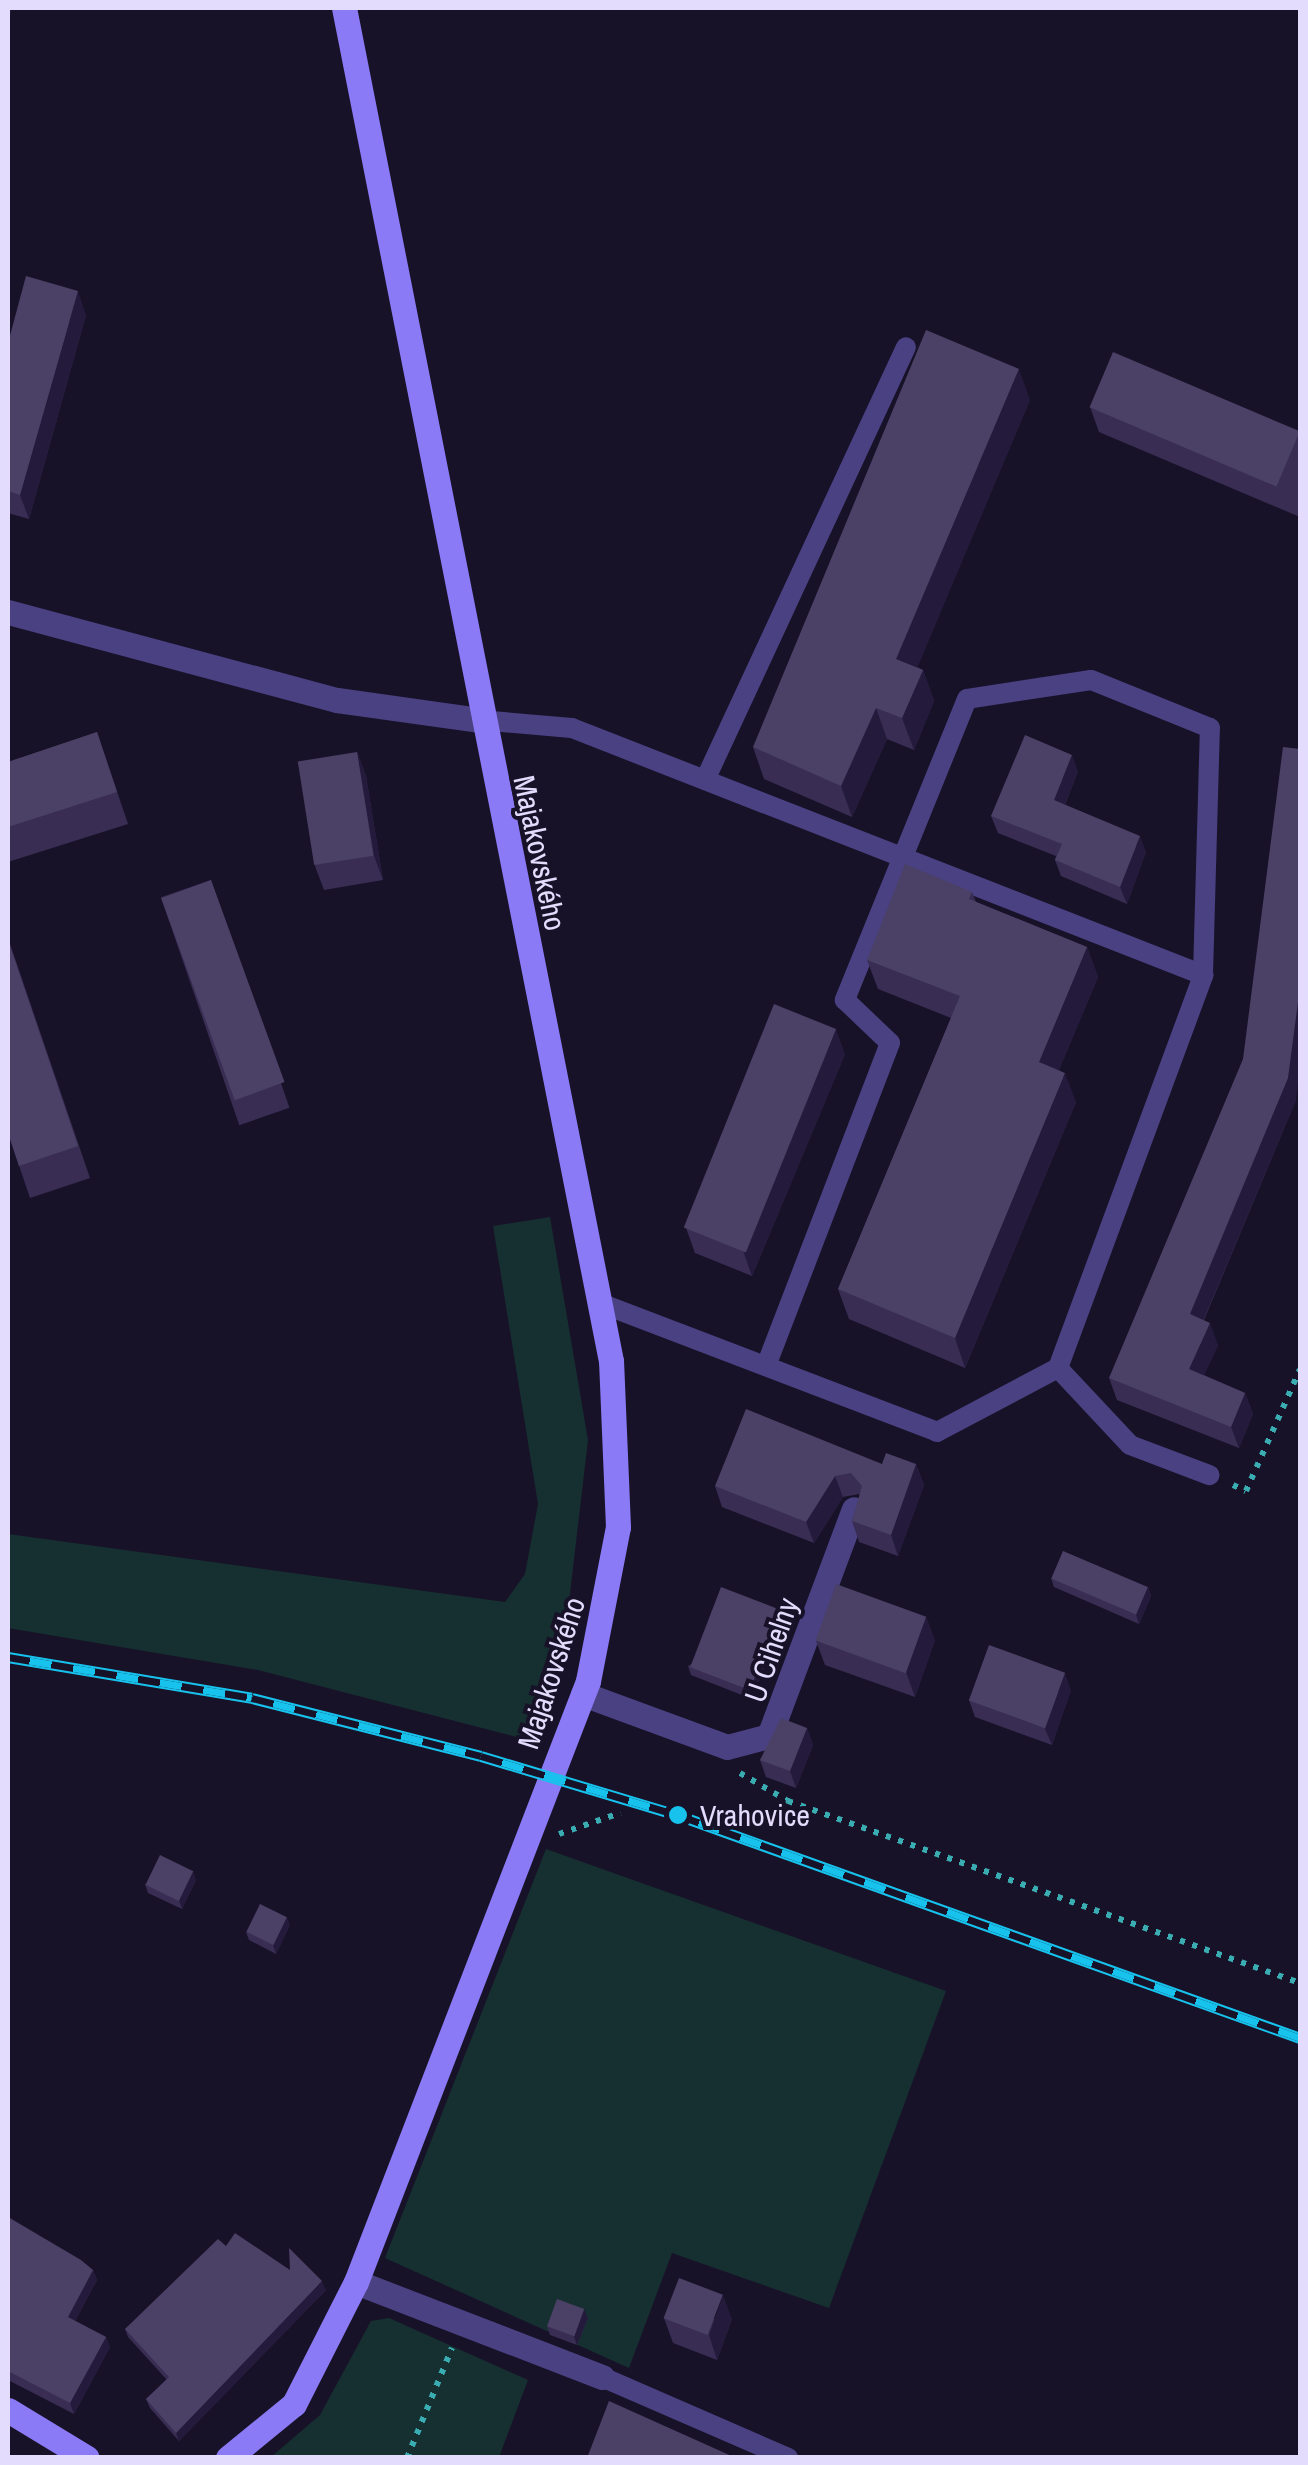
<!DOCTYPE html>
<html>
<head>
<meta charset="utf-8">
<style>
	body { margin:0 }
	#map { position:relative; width:1308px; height:2465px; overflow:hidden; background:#181228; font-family:"Archivo Narrow",sans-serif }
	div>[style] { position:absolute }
	.green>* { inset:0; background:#163031 }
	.path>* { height:6px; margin-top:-3px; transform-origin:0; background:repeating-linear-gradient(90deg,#3aadb2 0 5px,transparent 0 13px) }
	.lane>* { height:20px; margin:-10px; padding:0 10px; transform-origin:10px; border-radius:10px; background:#4a4183 }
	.street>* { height:25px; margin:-12.5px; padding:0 12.5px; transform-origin:12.5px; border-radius:12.5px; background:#4a4183 }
	.secondary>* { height:25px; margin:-12.5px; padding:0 12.5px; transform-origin:12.5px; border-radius:12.5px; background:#8a7af5 }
	.rail>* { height:11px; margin-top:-5.5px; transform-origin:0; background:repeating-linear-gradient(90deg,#181228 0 22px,#17c2ed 0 44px); box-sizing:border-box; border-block:2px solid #17c2ed }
	.wall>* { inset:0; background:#392d54; transform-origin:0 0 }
	.shaded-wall>* { inset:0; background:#241a3b }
	.building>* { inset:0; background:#4b4066; transform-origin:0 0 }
	.dots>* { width:28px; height:28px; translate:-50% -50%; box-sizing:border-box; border:5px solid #181228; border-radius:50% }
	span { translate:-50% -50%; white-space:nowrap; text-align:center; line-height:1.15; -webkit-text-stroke:8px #181228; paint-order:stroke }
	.street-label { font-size:30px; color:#e3dcfc }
	.poi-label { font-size:30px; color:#e3dcfc }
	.left { translate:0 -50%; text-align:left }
	.frame { position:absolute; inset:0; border:10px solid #e3dcfc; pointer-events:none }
</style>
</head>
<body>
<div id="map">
	<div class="green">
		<i style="clip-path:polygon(550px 1217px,588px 1440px,569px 1602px,532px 1741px,258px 1670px,8px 1628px,8px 1534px,505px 1602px,525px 1574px,538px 1504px,493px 1226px)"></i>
		<i style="clip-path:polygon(546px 1849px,946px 1991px,829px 2308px,672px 2253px,629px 2368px,385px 2258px)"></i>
		<i style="clip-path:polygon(389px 2318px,528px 2380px,499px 2457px,271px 2457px,320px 2415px,371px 2321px)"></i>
	</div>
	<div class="path">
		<i style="left:1233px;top:1485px;width:14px;rotate:25deg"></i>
		<i style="left:1246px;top:1491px;width:133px;rotate:-66.1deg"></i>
		<i style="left:740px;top:1773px;width:56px;rotate:30.3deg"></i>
		<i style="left:788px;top:1801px;width:543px;rotate:19.57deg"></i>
		<i style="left:559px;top:1834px;width:65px;rotate:-19deg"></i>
		<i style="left:407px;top:2458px;width:119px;rotate:-67.8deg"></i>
	</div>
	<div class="lane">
		<i style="left:479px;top:720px;width:93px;rotate:4.9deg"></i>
		<i style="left:572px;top:728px;width:678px;rotate:21.38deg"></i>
		<i style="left:705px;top:780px;width:477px;rotate:-65.1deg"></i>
		<i style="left:600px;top:1303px;width:361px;rotate:20.9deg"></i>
		<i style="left:937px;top:1432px;width:137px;rotate:-27.9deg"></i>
		<i style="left:1058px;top:1368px;width:419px;rotate:-69.7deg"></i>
		<i style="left:1203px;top:975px;width:247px;rotate:-88.4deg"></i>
		<i style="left:1210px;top:728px;width:128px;rotate:-158deg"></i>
		<i style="left:1091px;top:680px;width:125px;rotate:171.3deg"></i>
		<i style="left:967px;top:699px;width:325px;rotate:112.1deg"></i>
		<i style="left:845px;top:1000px;width:62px;rotate:43.7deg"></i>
		<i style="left:890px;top:1043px;width:346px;rotate:111deg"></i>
		<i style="left:1058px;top:1368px;width:105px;rotate:46.9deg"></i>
		<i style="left:1130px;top:1445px;width:85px;rotate:20.8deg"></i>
		<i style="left:602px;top:2377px;width:203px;rotate:23.5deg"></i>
	</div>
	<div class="street">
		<i style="left:8px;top:612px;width:341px;rotate:15deg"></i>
		<i style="left:337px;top:700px;width:143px;rotate:8deg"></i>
		<i style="left:583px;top:1694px;width:153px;rotate:20.2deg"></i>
		<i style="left:727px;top:1747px;width:43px;rotate:-14.7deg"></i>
		<i style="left:769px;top:1736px;width:242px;rotate:-69.5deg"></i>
		<i style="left:356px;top:2282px;width:264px;rotate:21.1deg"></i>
	</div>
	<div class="secondary">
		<i style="left:8px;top:2410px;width:92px;rotate:31.3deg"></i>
		<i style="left:228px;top:2458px;width:85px;rotate:-39.3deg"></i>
		<i style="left:294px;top:2404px;width:137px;rotate:-63.1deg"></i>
		<i style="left:356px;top:2282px;width:644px;rotate:-68.89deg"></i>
		<i style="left:588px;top:1681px;width:157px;rotate:-79deg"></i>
		<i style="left:618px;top:1527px;width:166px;rotate:-92.4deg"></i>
		<i style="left:611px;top:1361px;width:1379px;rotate:-101.16deg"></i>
	</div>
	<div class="rail">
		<i style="left:8px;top:1657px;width:247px;rotate:9.5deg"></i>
		<i style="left:252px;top:1698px;width:236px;rotate:14.2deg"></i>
		<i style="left:481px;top:1756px;width:206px;rotate:16.7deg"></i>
		<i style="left:678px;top:1815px;width:661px;rotate:19.72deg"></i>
	</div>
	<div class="wall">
		<i style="clip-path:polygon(86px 315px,29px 519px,8px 513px,8px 343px)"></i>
		<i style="clip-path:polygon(1030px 400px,917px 667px,923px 670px,934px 701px,914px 750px,887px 739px,852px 817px,764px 779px,753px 747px)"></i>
		<i style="clip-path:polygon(1090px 407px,1300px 432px,1300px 517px,1099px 432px)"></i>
		<i style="clip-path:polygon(97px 732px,128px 824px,8px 862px,8px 762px)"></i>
		<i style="clip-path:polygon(357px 752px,366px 776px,383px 880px,324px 890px,315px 866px)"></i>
		<i style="clip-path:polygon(1078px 771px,1065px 805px,1146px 852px,1127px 904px,1061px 876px,1055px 860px,1056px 856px,998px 833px,991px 816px)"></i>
		<i style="left:211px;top:880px;width:241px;height:53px;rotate:71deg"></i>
		<i style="clip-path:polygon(972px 892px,976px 902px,1087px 947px,1098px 977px,1059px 1070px,1076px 1102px,965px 1368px,849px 1319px,838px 1289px,951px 1018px,878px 989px,867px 960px)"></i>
		<i style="clip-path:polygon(8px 938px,90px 1178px,30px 1198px,8px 1133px)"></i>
		<i style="clip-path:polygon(845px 1054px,752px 1276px,695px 1253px,686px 1228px)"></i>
		<i style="clip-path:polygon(1296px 1100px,1204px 1320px,1218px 1345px,1204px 1375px,1245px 1393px,1253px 1414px,1239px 1448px,1117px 1400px,1109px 1378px)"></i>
		<i style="clip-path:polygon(882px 1464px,916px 1464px,924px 1485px,898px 1556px,859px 1542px,852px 1521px,860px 1495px,859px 1494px,843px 1497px,814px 1543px,722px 1507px,715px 1486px)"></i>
		<i style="clip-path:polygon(1051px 1578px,1148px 1587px,1151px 1596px,1139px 1624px,1054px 1587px)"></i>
		<i style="clip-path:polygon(781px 1610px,784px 1618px,752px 1699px,691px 1675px,688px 1666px)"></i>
		<i style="clip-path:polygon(935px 1640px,915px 1697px,825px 1665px,816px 1641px)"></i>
		<i style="clip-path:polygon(1071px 1690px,1052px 1745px,975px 1717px,969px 1700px)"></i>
		<i style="clip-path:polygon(807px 1728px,813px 1745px,796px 1788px,766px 1777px,760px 1760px)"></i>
		<i style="clip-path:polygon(196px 1880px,182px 1909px,148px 1893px,145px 1884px)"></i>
		<i style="clip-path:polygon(290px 1925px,276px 1954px,249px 1940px,246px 1932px)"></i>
		<i style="clip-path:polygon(8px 2217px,93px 2270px,97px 2280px,75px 2321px,106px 2337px,110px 2347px,74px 2414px,8px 2380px)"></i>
		<i style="clip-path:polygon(226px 2246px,290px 2270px,326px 2290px,179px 2441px,150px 2408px,146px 2399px,167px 2380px,128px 2337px,125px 2329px)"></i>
		<i style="clip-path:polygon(588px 2318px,577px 2345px,550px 2335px,547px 2326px)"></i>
		<i style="clip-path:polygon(664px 2318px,732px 2319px,717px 2360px,673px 2343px)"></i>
	</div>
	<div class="shaded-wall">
		<i style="clip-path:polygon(8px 8px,12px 8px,8px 23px)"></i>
		<i style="clip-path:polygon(78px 291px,86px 315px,29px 519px,20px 495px)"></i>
		<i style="clip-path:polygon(1019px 369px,1030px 400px,908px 690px,896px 659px)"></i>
		<i style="clip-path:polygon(923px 670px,934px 701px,914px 750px,902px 718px)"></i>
		<i style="clip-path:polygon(876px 708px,887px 739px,852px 817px,841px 786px)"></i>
		<i style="clip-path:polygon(357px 752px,366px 776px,383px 880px,374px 856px)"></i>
		<i style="clip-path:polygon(1072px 755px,1078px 771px,1060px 817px,1054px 800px)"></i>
		<i style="clip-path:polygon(1140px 836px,1146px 852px,1127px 904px,1120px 887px)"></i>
		<i style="clip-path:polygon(1087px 947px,1098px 977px,1050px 1092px,1039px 1062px)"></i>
		<i style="clip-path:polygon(1300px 987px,1300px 1067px,1296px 1100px,1197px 1335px,1190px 1314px)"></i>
		<i style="clip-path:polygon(836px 1029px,845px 1054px,752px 1276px,743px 1251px)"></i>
		<i style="clip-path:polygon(1065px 1073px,1076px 1102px,965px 1368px,955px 1338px)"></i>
		<i style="clip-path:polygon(1210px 1323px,1218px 1345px,1197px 1391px,1189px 1369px)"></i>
		<i style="clip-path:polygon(1245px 1393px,1253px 1414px,1239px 1448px,1231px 1427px)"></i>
		<i style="clip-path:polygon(916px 1464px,924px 1485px,898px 1556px,891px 1535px)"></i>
		<i style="clip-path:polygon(835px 1476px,843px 1497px,814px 1543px,806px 1522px)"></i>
		<i style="clip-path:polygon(1148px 1587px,1151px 1596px,1139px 1624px,1136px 1615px)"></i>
		<i style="clip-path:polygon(781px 1610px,784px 1618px,752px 1699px,749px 1690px)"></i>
		<i style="clip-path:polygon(926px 1616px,935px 1640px,915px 1697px,906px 1672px)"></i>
		<i style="clip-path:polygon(1065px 1673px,1071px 1690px,1052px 1745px,1045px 1729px)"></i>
		<i style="clip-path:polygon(807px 1728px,813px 1745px,796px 1788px,790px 1771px)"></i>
		<i style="clip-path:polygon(193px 1871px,196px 1880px,182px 1909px,179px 1900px)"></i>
		<i style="clip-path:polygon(287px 1917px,290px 1925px,276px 1954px,273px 1945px)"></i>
		<i style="clip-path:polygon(93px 2270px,97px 2280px,71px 2328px,68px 2317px)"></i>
		<i style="clip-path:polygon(322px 2281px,326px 2290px,179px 2441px,176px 2433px)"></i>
		<i style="clip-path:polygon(723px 2295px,732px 2319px,717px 2360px,709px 2335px)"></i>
		<i style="clip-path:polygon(584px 2309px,588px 2318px,577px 2345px,574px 2337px)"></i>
		<i style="clip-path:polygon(106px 2337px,110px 2347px,74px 2414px,70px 2403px)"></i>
	</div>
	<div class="building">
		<i style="clip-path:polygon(26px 276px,78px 291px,20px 495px,8px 491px,8px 343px)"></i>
		<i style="clip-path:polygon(926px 330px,1019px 369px,896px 659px,923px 670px,902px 718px,876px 708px,841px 786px,753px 747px)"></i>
		<i style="left:1113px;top:352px;width:203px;height:60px;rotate:23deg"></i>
		<i style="clip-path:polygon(97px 732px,117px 792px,8px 827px,8px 762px)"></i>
		<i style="clip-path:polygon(1025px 735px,1072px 755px,1054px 800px,1140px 836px,1120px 887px,1055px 860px,1062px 844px,991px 816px)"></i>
		<i style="clip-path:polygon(1283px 747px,1300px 749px,1300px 987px,1288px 1078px,1190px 1314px,1210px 1323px,1189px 1369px,1245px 1393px,1231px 1427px,1109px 1378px,1243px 1059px)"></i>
		<i style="left:357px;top:752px;width:105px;height:60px;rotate:81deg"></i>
		<i style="clip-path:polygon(905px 864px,972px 892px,969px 899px,1087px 947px,1039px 1062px,1065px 1073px,955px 1338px,838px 1289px,960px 996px,867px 960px)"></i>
		<i style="left:211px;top:880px;width:215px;height:53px;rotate:70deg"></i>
		<i style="clip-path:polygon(8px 940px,78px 1146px,19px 1166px,8px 1133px)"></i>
		<i style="left:774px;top:1004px;width:67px;height:241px;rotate:22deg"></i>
		<i style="clip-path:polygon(746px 1409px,882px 1464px,886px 1453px,916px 1464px,891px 1535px,852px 1521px,862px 1486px,851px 1473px,835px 1476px,806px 1522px,715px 1486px)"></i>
		<i style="left:1063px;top:1551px;width:92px;height:30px;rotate:23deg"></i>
		<i style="left:836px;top:1584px;width:96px;height:60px;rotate:20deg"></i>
		<i style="left:721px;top:1587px;width:64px;height:86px;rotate:21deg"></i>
		<i style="left:989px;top:1645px;width:81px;height:59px;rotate:20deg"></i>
		<i style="clip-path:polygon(781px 1718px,807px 1728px,790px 1771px,760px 1760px)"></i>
		<i style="left:160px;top:1855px;width:37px;height:33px;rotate:26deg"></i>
		<i style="left:260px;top:1904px;width:30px;height:31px;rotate:26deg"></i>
		<i style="clip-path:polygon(8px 2217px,81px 2260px,93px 2270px,68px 2317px,106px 2337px,70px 2403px,8px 2371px)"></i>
		<i style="clip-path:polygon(235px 2233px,290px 2270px,289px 2248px,322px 2281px,176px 2433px,146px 2399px,169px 2377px,125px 2329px,218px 2239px,226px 2246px)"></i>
		<i style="left:679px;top:2278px;width:47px;height:43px;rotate:21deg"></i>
		<i style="left:557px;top:2299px;width:29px;height:29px;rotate:20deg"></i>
		<i style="clip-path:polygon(609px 2401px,736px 2458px,587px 2458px)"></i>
	</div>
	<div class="dots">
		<i style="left:678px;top:1815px;background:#17c2ed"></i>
	</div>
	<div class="street-label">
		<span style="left:540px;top:853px;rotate:78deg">Majakovského</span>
		<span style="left:771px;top:1650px;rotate:-71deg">U Cihelny</span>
		<span style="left:551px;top:1673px;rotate:-72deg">Majakovského</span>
	</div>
	<div class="poi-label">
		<span class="left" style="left:700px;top:1815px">Vrahovice</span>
	</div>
	<div class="frame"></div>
</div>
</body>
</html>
